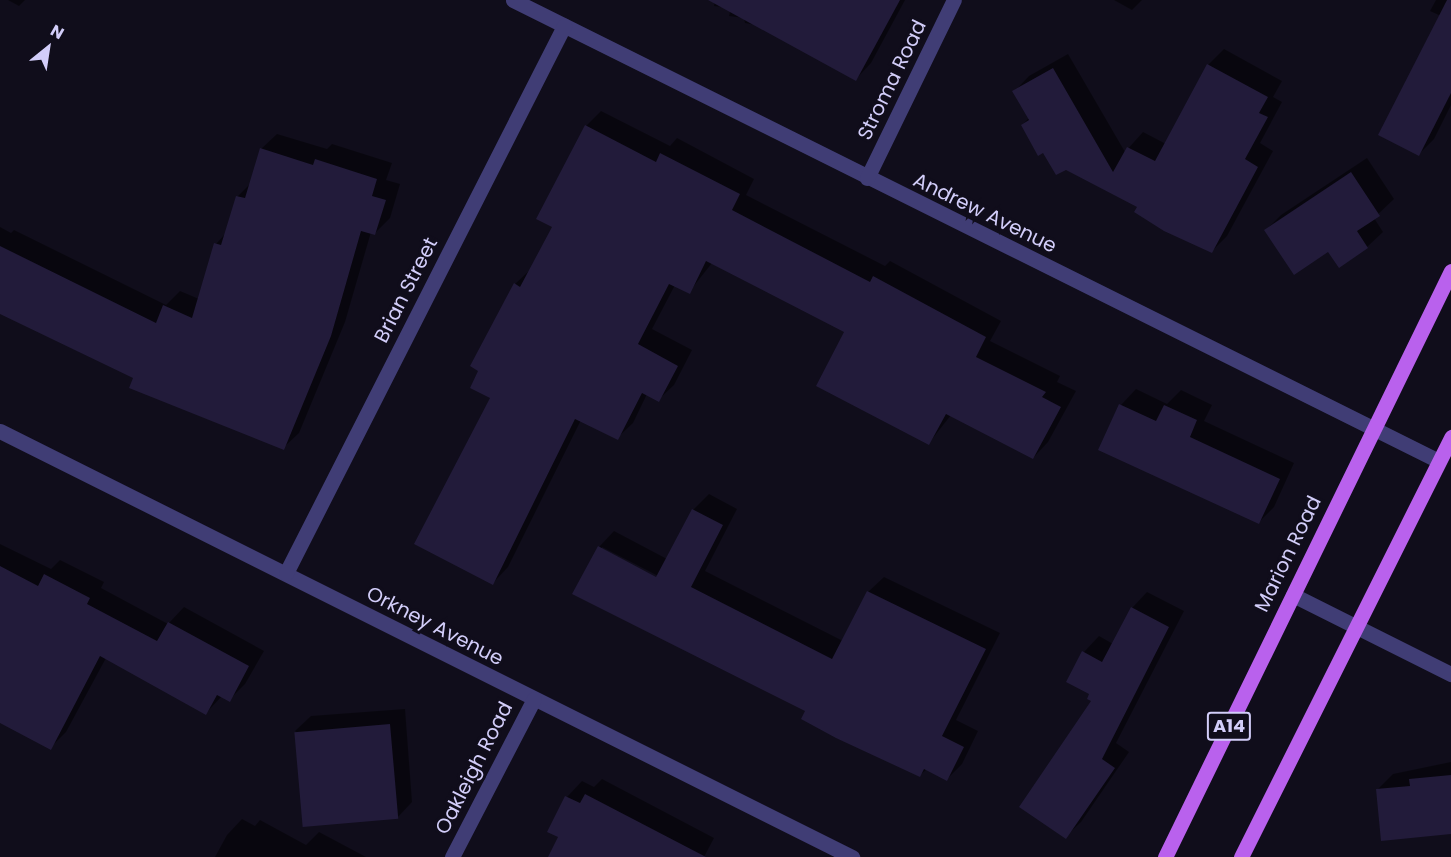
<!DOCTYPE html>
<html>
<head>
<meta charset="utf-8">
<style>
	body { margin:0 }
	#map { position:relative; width:1451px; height:857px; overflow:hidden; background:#100d1b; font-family:Poppins,sans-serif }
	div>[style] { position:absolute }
	.shadow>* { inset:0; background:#0007 }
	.building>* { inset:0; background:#221b3a; transform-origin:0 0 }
	.street>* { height:15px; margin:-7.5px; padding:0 7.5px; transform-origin:7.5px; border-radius:7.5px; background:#403d75 }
	.primary>* { height:15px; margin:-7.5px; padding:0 7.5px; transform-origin:7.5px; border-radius:7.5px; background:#b961ed }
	span { translate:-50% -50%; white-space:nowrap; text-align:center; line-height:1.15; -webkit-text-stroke:6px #100d1b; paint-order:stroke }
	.shield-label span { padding:2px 4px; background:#100d1b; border:2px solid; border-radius:4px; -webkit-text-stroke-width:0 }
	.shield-label { font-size:18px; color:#d2cdf9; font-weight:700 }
	.street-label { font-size:20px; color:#d2cdf9 }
	.north { position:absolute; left:18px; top:18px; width:60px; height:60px; -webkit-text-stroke:4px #100d1b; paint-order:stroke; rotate:30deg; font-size:16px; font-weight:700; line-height:24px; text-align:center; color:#d2cdf9 }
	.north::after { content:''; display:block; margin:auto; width:21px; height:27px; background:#d2cdf9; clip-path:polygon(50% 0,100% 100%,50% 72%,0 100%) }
</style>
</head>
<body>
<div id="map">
	<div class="shadow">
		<i style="clip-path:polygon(8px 0,25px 0,19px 6px)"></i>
		<i style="clip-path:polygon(715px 0,905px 0,871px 63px,856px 79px,757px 25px,745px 23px,744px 18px,729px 16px,731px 8px,714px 6px)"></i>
		<i style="clip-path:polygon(1114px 0,1142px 0,1132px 10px)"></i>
		<i style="clip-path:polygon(1436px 0,1451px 0,1451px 105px,1434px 139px,1419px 154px,1441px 16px,1430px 11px)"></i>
		<i style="clip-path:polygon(1224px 49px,1282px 81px,1273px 97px,1282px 102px,1260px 143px,1273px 151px,1227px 236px,1212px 251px,1043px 151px,1022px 125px,1029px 118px,1014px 92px,1029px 76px,1068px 54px,1125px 152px,1143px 132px,1166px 144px,1208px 65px)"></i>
		<i style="clip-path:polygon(601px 111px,670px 146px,677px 138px,754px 179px,746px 195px,885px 266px,890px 261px,1001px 321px,990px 341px,1060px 376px,1057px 382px,1076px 391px,1048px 442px,1033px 458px,951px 415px,929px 443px,846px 331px,712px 263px,689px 292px,675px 285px,652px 329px,692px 350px,674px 385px,658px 400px,647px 394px,633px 423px,617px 438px,581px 420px,508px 567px,493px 583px,492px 398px,515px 284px,531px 269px,554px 227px,586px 126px)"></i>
		<i style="clip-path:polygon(277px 134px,327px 149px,332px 144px,392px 163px,386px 180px,400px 184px,390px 218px,375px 233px,371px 232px,345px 322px,299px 433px,283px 448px,135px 377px,0 306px,0 227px,11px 233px,14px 230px,166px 305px,180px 291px,199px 299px,216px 244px,226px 233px,238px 196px,251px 183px,261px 149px)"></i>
		<i style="clip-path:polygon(1367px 158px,1394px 199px,1374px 218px,1383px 232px,1367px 247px,1329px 250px,1266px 230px,1281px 215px)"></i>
		<i style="clip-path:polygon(1136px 389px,1167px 404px,1181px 390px,1212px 405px,1204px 421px,1294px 463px,1274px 507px,1259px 522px,1100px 449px,1121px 405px)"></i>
		<i style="clip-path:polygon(evenodd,709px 494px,737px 509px,705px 571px,843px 641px,868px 592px,884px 577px,1000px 633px,956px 720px,978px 731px,962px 764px,947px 779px,927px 769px,920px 775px,803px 718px,807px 710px,574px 594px,599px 547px,614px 531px,667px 559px,693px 510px,709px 494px,602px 547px,664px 579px,662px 581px,602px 550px,602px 547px)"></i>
		<i style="clip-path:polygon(0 544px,51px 569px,60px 560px,104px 582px,101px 588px,168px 624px,184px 607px,264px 651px,245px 684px,229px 700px,222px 696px,206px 713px,106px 658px,66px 732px,50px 748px,0 721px)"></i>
		<i style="clip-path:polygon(1147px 592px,1184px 611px,1116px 743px,1129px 752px,1081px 822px,1065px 837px,1093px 700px,1091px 694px,1068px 681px,1084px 652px,1099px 636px,1113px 644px,1132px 608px)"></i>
		<i style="clip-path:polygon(405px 709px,412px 802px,397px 818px,295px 731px,311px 716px)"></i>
		<i style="clip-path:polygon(1451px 762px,1451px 833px,1377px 790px,1393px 774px)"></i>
		<i style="clip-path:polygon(602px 779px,714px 838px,704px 857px,549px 857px,560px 837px,549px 831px,567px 797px,582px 781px,594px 787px)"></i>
		<i style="clip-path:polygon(242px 819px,255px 826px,260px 820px,306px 845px,319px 832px,366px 857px,215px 857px,227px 835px)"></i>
	</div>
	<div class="building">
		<i style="clip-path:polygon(708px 0,900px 0,856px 81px)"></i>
		<i style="clip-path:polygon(1447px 0,1451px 0,1451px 93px,1419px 156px,1378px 135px)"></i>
		<i style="clip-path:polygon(1207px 64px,1268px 97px,1259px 113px,1268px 117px,1245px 159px,1258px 167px,1212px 253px,1164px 231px,1134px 212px,1137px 207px,1066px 170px,1056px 175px,1043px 153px,1038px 156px,1021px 125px,1029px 120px,1012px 91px,1053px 68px,1113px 172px,1127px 147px,1155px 161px)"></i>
		<i style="clip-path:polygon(585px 125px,656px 162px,660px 153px,740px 194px,732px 210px,870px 282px,873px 276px,986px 337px,976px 357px,1046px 392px,1042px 397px,1061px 407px,1033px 459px,946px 414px,929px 445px,816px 386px,844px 332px,706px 261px,690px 294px,669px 284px,638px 344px,678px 366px,659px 402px,642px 393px,618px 440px,575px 419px,493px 585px,414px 544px,490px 398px,470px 388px,478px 371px,470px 366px,514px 283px,520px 287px,552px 227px,536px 219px)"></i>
		<i style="clip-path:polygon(260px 148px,313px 165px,315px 159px,377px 179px,372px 196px,386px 200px,375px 235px,361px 231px,331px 336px,284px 450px,129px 388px,133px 378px,0 314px,0 246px,156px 323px,163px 305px,192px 318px,214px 243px,221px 245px,236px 196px,245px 198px)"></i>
		<i style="clip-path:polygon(1351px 172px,1380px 216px,1357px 231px,1368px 248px,1339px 268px,1328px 252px,1294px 275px,1264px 230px)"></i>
		<i style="clip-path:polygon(1119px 404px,1156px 421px,1164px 405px,1197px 420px,1190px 437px,1280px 479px,1259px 524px,1098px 450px)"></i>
		<i style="clip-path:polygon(692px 509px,723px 525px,691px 587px,832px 659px,867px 591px,986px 649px,942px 736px,964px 747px,947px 781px,924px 769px,920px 777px,836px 738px,801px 719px,805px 711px,572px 594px,598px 546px,656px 577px)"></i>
		<i style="clip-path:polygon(0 566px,38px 586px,44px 574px,90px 598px,87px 604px,157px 641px,168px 622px,249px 666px,230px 702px,217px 695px,206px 715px,100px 656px,51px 750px,0 723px)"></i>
		<i style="clip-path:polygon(1131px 607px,1169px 627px,1102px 759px,1115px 768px,1066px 839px,1019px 807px,1091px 701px,1087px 699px,1089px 694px,1066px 682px,1082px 651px,1102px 662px)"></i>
		<i style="left:390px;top:724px;width:95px;height:96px;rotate:85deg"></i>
		<i style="clip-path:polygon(1451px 775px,1451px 834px,1381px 841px,1376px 789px,1410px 786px,1409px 779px)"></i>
		<i style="clip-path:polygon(585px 794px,706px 857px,548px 857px,558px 837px,547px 832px,565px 796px,580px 803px)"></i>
	</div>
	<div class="street">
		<i style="left:513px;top:0;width:1034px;rotate:26.47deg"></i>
		<i style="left:867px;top:178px;width:198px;rotate:-64deg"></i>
		<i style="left:0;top:431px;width:953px;rotate:26.57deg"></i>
		<i style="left:286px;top:573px;width:614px;rotate:-63.06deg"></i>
		<i style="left:1293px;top:595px;width:177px;rotate:26.6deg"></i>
		<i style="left:452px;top:857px;width:178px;rotate:-62.6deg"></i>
	</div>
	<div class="primary">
		<i style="left:1165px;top:857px;width:652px;rotate:-63.99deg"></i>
		<i style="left:1241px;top:857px;width:470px;rotate:-63.4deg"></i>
	</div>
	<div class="shield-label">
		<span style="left:1229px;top:726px">A14</span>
	</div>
	<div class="street-label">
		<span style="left:892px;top:80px;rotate:-64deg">Stroma Road</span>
		<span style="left:985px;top:213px;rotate:26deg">Andrew Avenue</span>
		<span style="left:406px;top:290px;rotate:-63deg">Brian Street</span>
		<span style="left:1288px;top:554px;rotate:-64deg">Marion Road</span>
		<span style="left:435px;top:626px;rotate:27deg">Orkney Avenue</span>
		<span style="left:474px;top:768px;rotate:-63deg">Oakleigh Road</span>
	</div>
	<div class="north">N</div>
</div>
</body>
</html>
